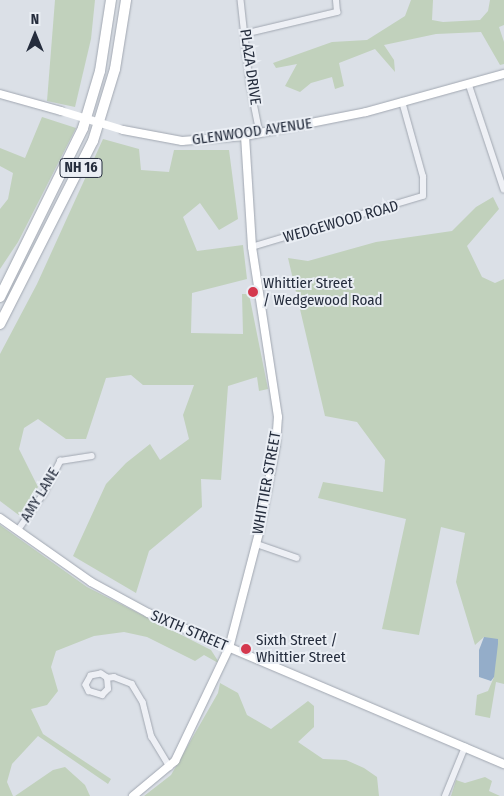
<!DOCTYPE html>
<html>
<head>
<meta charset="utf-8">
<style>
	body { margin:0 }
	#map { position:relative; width:504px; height:796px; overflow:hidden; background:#dbe0e7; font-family:"Fira Sans Condensed",sans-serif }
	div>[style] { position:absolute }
	.green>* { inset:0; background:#c1d1bc }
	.water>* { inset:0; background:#94adc9 }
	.roads { filter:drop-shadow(0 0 1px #a1a7b1) drop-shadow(0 0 1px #a1a7b1) }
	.street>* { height:5.5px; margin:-2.75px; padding:0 2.75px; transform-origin:2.75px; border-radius:2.75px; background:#eef0f5 }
	.secondary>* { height:8px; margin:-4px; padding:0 4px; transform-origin:4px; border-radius:4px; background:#fff }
	.highway>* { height:10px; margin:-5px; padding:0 5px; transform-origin:5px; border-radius:5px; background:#fff }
	.secondary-bridge>* { height:8px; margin:-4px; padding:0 4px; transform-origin:4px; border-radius:4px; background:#fff }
	.dots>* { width:14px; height:14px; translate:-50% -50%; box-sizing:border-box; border:2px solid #eaeef4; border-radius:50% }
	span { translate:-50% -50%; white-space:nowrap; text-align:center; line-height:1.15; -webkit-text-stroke:4px #eaeef4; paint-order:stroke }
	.shield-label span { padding:1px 4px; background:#eaeef4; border:1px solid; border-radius:4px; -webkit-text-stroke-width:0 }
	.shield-label { font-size:14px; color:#252d3d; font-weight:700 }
	.street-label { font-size:15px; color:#252d3d }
	.poi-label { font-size:15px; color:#252d3d }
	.left { translate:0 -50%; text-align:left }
	.north { position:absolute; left:10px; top:10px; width:50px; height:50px; -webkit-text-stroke:4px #eaeef4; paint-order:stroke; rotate:0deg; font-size:14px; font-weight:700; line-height:20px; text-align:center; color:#252d3d }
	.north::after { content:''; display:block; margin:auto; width:18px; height:22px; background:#252d3d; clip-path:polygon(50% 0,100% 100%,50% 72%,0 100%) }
</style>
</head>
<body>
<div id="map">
	<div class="green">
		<i style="clip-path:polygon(55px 0,95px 0,91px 39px,75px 107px,47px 101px)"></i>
		<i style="clip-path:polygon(411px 0,433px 0,432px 20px,443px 22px,480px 20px,488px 11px,490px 0,504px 0,504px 25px,499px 27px,504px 42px,504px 64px,500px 65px,481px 32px,436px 34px,384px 45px,394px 60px,395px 72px,375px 49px,339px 63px,344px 86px,335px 89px,332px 77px,311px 83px,300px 92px,285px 86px,297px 64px,276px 68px,273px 63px,332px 42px,367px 40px,405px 16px)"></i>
		<i style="clip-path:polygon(42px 117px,76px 128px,18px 242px,0 269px,0 209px,8px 199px,13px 173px,0 166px,0 148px,25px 158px)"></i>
		<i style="clip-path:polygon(103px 139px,139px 149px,141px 170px,169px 172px,174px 150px,229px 150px,238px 219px,219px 230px,200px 203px,183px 217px,197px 251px,243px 245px,247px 279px,192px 293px,191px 333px,243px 334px,242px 294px,249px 294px,268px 389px,259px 391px,257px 377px,228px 386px,221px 480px,201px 479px,202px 507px,149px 551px,136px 593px,73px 556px,106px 484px,126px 463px,150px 444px,160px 460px,189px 439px,183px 415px,194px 385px,143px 385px,131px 375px,106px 378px,86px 439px,66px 439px,38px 419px,24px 428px,19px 449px,38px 487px,20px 516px,0 501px,0 354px,37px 284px)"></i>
		<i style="clip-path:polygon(493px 197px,499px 209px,467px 246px,482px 277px,495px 283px,504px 279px,504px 684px,496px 682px,490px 718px,475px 715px,477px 695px,488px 691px,494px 677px,484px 637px,475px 645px,456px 582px,465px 533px,441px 527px,419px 635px,382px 629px,406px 519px,318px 498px,323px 482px,383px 492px,385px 460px,357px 422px,325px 416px,288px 258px,308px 261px,376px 242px,452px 231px,476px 207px)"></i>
		<i style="clip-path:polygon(0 525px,87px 587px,211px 650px,220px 664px,204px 655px,195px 661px,147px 637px,124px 632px,94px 636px,56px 651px,51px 667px,58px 691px,47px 705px,31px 709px,43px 734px,111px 779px,108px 784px,38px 736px,12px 764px,7px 782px,13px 796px,0 796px)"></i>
		<i style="clip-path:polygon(220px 683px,238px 693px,247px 715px,271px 729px,308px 701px,314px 706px,314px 727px,298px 742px,323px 759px,346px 760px,364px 768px,377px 777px,379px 796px,144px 796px,171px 775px,218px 693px)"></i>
		<i style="clip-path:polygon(65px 767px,85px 785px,90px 796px,15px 796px,53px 770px)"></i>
		<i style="clip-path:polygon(485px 777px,492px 781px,489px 791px,500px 796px,451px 796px,456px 780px,465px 783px)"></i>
	</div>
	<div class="water">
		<i style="clip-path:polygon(484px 637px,498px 639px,498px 644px,494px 677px,491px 681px,479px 677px,479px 650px)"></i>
	</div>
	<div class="roads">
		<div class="street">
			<i style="left:241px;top:0;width:83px;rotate:83.8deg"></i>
			<i style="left:250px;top:83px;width:51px;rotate:78.7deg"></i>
			<i style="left:244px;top:34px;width:96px;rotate:-13.3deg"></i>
			<i style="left:337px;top:12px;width:12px;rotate:-95deg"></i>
			<i style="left:469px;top:84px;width:111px;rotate:71.6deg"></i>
			<i style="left:252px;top:247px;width:178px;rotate:-16.6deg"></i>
			<i style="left:423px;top:196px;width:19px;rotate:-90deg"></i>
			<i style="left:423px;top:177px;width:78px;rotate:-105.6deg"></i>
			<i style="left:18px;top:530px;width:45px;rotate:-54.9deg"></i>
			<i style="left:44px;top:493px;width:36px;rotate:-63deg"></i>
			<i style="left:60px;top:461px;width:32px;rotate:-9deg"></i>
			<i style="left:257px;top:544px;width:42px;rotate:19.3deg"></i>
			<i style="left:107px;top:678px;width:7px;rotate:-146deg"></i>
			<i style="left:101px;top:674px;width:10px;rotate:169deg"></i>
			<i style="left:91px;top:676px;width:10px;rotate:119deg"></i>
			<i style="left:86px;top:685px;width:7px;rotate:63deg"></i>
			<i style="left:89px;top:691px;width:14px;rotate:17deg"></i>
			<i style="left:102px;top:695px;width:8px;rotate:-45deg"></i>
			<i style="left:108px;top:689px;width:11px;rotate:-95deg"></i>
			<i style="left:107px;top:678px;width:7px;rotate:-8deg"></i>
			<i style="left:114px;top:677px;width:19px;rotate:21deg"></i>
			<i style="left:132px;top:684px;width:21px;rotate:59deg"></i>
			<i style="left:143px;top:702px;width:36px;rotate:76deg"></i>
			<i style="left:152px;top:737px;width:35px;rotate:59deg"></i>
			<i style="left:445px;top:796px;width:53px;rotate:-67.8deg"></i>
		</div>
		<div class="secondary">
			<i style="left:0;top:94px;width:63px;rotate:15.6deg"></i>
			<i style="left:123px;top:130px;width:60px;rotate:10.6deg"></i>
			<i style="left:182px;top:141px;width:63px;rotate:-4.5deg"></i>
			<i style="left:245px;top:136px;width:123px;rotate:-11.2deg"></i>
			<i style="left:366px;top:112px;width:143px;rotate:-15.4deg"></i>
			<i style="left:0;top:518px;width:111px;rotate:35.1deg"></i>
			<i style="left:91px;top:582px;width:65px;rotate:28.5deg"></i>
			<i style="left:148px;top:613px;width:387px;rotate:23deg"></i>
			<i style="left:133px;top:796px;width:55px;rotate:-39.8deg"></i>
			<i style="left:175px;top:761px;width:125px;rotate:-64.5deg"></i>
			<i style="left:229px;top:648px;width:119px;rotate:-75.4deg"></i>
			<i style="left:259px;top:533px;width:90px;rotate:-79.1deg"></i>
			<i style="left:276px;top:445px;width:28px;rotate:-86deg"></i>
			<i style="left:278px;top:417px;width:172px;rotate:-98.7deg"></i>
			<i style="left:252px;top:247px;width:111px;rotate:-93.6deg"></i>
		</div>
		<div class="highway">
			<i style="left:0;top:297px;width:188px;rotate:-63.8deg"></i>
			<i style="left:83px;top:128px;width:59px;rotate:-73.4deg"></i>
			<i style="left:100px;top:71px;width:72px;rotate:-81.2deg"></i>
			<i style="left:0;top:324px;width:205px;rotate:-63.1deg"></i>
			<i style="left:93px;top:141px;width:75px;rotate:-73deg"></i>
			<i style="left:115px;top:69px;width:70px;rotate:-80.9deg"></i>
		</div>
	</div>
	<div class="secondary-bridge">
		<i style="left:61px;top:111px;width:65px;rotate:17deg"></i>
	</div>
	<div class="dots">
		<i style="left:253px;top:292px;background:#d4384e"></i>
		<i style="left:246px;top:649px;background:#d4384e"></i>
	</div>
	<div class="shield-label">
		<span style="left:81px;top:168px">NH 16</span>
	</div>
	<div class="street-label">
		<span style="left:250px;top:67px;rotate:82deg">PLAZA DRIVE</span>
		<span style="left:252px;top:132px;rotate:-8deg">GLENWOOD AVENUE</span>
		<span style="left:341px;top:222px;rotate:-16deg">WEDGEWOOD ROAD</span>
		<span style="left:267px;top:483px;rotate:-80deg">WHITTIER STREET</span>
		<span style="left:40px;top:495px;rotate:-59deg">AMY LANE</span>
		<span style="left:189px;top:631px;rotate:23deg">SIXTH STREET</span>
	</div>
	<div class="poi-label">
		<span class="left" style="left:263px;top:292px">Whittier Street<br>/ Wedgewood Road</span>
		<span class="left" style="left:256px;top:649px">Sixth Street /<br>Whittier Street</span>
	</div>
	<div class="north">N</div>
</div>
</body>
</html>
